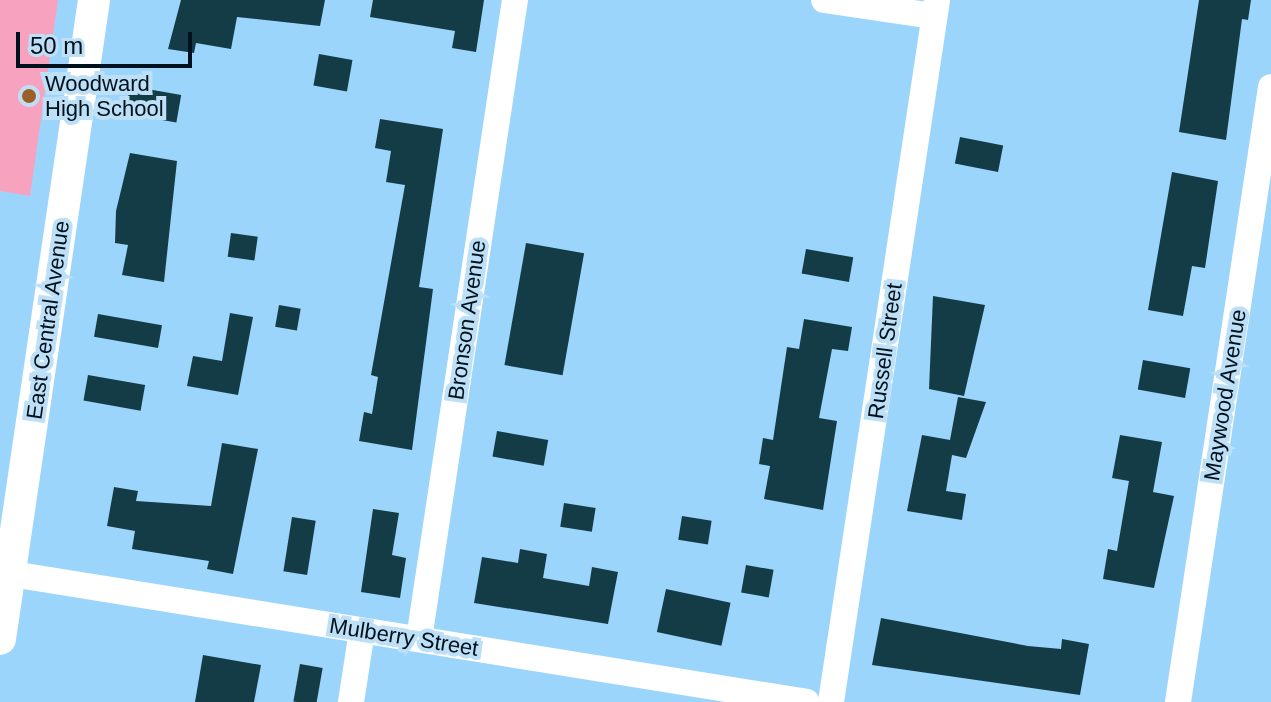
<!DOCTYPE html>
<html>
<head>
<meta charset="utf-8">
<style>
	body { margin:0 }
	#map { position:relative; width:1271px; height:702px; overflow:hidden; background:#9cd5fb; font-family:Helvetica,sans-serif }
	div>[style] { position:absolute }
	.green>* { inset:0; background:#f7a2bf }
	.building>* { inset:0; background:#143c46; transform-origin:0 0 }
	.minor>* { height:26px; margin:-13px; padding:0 13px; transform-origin:13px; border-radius:13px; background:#fff }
	.tertiary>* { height:32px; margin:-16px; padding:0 16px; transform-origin:16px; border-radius:16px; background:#fff }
	.dots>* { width:22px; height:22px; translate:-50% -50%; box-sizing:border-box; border:4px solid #bee0f6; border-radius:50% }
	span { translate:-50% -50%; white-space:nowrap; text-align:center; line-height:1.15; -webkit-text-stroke:8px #bee0f6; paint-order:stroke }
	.poi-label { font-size:22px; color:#00111e }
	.left { translate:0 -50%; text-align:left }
	.street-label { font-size:22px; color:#00111e }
	.scale { position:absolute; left:16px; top:32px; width:176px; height:36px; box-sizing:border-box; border:4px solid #00111e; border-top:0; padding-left:10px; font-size:24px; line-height:28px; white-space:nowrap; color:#00111e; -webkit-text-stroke:6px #bee0f6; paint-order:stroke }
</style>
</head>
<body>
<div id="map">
	<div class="green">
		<i style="clip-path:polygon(0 0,58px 0,30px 196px,0 191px)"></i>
	</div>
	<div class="building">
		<i style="clip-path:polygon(181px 0,325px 0,320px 26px,237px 17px,231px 49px,196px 43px,194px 53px,168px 49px)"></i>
		<i style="clip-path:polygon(373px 0,484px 0,476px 52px,452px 48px,455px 31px,370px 17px)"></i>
		<i style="clip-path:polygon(1199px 0,1251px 0,1248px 20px,1242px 19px,1226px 140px,1179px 132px)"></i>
		<i style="left:319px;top:54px;width:34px;height:32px;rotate:10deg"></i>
		<i style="left:130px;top:86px;width:52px;height:28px;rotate:10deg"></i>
		<i style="clip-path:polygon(380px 119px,443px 129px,419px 287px,433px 289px,412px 450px,359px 441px,364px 412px,372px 414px,378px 377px,371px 375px,405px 185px,386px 182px,391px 151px,375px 148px)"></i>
		<i style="left:960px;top:137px;width:44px;height:27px;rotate:11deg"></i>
		<i style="clip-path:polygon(130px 153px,177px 161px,164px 282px,122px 275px,128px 245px,115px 243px,116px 211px)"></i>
		<i style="clip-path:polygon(1172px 172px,1218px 181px,1205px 268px,1192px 266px,1183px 316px,1148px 310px)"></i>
		<i style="left:231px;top:233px;width:27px;height:24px;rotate:8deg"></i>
		<i style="left:526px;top:243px;width:59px;height:124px;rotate:10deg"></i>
		<i style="left:806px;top:249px;width:48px;height:25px;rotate:10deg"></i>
		<i style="clip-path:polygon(933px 296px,985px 305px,964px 396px,929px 389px)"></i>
		<i style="left:279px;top:305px;width:22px;height:22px;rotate:10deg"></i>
		<i style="clip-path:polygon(230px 313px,253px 317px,238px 395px,187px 386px,193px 356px,222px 361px)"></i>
		<i style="left:98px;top:314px;width:65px;height:23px;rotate:10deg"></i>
		<i style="clip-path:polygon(804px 319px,852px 327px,848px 351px,832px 349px,819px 418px,837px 421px,823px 510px,764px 499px,770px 466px,759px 464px,763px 438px,773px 440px,787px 347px,799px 349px)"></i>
		<i style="left:1143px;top:360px;width:48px;height:30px;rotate:10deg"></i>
		<i style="left:88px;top:375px;width:58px;height:26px;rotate:10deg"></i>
		<i style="clip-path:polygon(958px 397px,986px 402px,966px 458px,952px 455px,946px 491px,966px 494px,962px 520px,907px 511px,922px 435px,950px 440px)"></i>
		<i style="left:497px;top:431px;width:52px;height:26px;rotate:10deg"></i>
		<i style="clip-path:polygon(1120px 435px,1162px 442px,1153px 492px,1174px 496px,1154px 588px,1103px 579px,1108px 549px,1117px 551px,1129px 481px,1112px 478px)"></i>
		<i style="clip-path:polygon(222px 443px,258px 449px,233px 574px,207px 569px,209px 561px,132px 549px,135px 531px,107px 526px,114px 487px,138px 491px,136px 501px,211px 506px)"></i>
		<i style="left:564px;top:503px;width:32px;height:24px;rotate:9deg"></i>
		<i style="clip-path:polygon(373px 509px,399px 513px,392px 555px,406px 558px,400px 598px,361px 592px)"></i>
		<i style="left:682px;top:516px;width:30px;height:24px;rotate:9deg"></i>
		<i style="left:292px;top:517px;width:24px;height:55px;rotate:9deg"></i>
		<i style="clip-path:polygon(520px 549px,547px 554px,543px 578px,589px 586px,592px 567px,618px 572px,608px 624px,474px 603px,482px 557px,518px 563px)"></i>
		<i style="left:746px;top:565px;width:28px;height:28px;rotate:10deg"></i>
		<i style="left:666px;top:589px;width:66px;height:44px;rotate:12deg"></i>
		<i style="clip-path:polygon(881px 618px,1028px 646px,1061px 649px,1062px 639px,1089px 644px,1080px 695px,872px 665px)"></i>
		<i style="clip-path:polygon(203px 655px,261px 665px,254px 702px,195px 702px)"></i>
		<i style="left:300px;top:664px;width:23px;height:38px;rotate:10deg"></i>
	</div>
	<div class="minor">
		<i style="left:824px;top:0;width:111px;rotate:8.3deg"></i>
		<i style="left:0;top:572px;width:817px;rotate:9.15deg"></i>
		<i style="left:419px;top:639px;width:646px;rotate:-81.46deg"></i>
		<i style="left:351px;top:702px;width:72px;rotate:-81.2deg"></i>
		<i style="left:831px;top:702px;width:710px;rotate:-81.41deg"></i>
		<i style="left:1178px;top:702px;width:622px;rotate:-81.4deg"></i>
	</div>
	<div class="tertiary">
		<i style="left:0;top:639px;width:646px;rotate:-81.63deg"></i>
	</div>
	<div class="dots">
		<i style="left:29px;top:96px;background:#9e5e27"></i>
	</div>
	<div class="poi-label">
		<span class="left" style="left:45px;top:96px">Woodward<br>High School</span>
	</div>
	<div class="street-label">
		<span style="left:48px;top:320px;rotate:-82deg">East Central Avenue</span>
		<span style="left:467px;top:320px;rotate:-82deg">Bronson Avenue</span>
		<span style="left:885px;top:351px;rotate:-82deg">Russell Street</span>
		<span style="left:1225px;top:395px;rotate:-81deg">Maywood Avenue</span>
		<span style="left:404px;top:637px;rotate:9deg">Mulberry Street</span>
	</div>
	<div class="scale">50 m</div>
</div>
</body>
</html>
